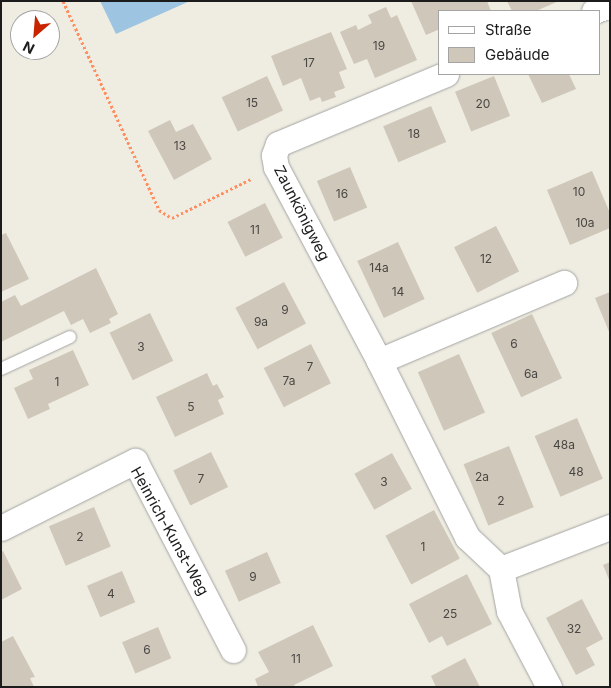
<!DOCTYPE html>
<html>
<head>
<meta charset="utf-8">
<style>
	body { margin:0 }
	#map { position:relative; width:611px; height:688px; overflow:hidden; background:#efede1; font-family:Inter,sans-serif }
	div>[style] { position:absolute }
	.water>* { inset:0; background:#9dc5e1 }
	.building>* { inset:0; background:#cfc7ba; transform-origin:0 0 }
	.path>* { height:3px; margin-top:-1.5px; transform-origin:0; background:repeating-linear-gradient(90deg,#ff8e61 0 2.5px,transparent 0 5px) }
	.roads { filter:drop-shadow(0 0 1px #a3a3a3) drop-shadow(0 0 1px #a3a3a3) }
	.service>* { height:12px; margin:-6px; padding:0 6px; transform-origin:6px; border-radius:6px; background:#fff }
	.minor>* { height:25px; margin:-12.5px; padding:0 12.5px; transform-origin:12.5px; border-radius:12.5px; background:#fff }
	span { translate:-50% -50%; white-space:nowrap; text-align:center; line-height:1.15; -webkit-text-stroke:4.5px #fff; paint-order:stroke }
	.number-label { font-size:12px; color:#494744 }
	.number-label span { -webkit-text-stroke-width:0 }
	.street-label { font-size:15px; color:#1c1c1c }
	.frame { position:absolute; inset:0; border:2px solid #1c1c1c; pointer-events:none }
	.legend { position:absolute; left:438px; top:10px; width:162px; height:65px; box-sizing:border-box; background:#fff; border:1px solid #a4a4a4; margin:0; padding:6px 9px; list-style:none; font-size:15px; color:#1c1c1c }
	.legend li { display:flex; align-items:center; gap:10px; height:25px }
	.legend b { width:25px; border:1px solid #a4a4a4 }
	.north { position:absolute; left:10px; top:10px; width:50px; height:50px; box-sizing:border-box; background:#fff; border:1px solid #a4a4a4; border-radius:50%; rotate:207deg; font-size:14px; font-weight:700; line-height:20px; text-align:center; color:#1c1c1c }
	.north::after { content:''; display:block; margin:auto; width:18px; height:22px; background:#c82400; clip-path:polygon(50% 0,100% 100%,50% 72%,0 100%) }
</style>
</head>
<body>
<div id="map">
	<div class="water">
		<i style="clip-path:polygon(100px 1px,190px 1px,116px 34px)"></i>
	</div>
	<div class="building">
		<i style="clip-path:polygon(411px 1px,487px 1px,491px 11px,440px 11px,440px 29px,426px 35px)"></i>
		<i style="clip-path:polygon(507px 1px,559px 1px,536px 11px,512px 11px)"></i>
		<i style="clip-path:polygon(386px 7px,391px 18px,397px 15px,417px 60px,375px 78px,367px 59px,354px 64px,340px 32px,356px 25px,358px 30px,372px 23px,368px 15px)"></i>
		<i style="clip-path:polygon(331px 32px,347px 69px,339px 72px,345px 88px,334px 92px,336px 97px,322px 102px,320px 97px,310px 101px,301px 78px,283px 86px,271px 56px)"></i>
		<i style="clip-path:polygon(528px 74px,569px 74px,576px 89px,542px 103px)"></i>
		<i style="left:267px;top:76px;width:38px;height:50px;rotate:65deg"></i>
		<i style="left:494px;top:76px;width:43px;height:42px;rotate:68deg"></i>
		<i style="left:431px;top:106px;width:39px;height:52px;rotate:67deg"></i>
		<i style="clip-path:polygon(170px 120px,176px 132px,193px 124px,212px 159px,174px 180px,148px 131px)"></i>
		<i style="left:350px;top:167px;width:44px;height:36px;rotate:67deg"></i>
		<i style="clip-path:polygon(592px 171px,610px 213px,610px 228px,570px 245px,547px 190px)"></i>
		<i style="left:265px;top:203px;width:39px;height:42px;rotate:63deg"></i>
		<i style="left:496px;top:226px;width:51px;height:47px;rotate:63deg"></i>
		<i style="clip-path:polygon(6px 233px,29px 279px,1px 292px,1px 235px)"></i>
		<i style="left:398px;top:242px;width:63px;height:45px;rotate:65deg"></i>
		<i style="clip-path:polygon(96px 268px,118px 314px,109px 319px,111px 323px,90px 333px,83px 319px,71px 325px,64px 311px,1px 342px,1px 302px,15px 295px,21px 306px)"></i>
		<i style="left:284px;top:282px;width:47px;height:55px;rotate:62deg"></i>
		<i style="clip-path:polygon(610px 292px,610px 334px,595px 298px)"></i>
		<i style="left:150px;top:313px;width:53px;height:45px;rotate:64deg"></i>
		<i style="left:532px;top:314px;width:71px;height:45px;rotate:65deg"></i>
		<i style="left:311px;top:344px;width:44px;height:53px;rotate:63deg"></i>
		<i style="clip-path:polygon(73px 350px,89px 385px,48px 404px,50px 409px,28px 419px,14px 388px,33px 379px,29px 370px)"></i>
		<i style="left:459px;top:354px;width:64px;height:45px;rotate:66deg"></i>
		<i style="clip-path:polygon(207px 373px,213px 386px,217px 384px,224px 397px,218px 400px,224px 414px,175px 437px,156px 397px)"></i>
		<i style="left:577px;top:418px;width:66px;height:46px;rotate:67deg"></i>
		<i style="left:509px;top:446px;width:66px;height:49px;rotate:68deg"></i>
		<i style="left:211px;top:452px;width:39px;height:42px;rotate:64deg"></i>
		<i style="left:392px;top:453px;width:41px;height:43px;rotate:61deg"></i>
		<i style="left:94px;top:507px;width:43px;height:49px;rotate:67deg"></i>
		<i style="left:434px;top:510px;width:55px;height:55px;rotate:62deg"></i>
		<i style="clip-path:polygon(3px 551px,22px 589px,1px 600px,1px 552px)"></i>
		<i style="left:267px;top:552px;width:34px;height:46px;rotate:66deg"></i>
		<i style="clip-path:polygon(610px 562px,610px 582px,603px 565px)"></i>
		<i style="left:122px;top:571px;width:34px;height:38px;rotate:67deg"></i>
		<i style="clip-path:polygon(467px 574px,492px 624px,447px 646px,442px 636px,429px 643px,409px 604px)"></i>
		<i style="clip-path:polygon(582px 599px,603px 639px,586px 648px,595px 665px,576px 675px,546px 618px)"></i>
		<i style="clip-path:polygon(313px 625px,333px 666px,294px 685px,295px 687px,258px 687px,255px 679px,269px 672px,258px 652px)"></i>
		<i style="left:158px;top:627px;width:34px;height:39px;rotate:67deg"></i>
		<i style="clip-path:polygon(13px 636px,35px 677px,30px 678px,34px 687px,1px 687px,1px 642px)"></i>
		<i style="clip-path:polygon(465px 658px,480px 687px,436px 687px,431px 676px)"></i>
	</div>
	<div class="path">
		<i style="left:63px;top:1px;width:230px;rotate:65.3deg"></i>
		<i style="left:159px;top:210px;width:15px;rotate:32deg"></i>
		<i style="left:172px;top:218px;width:90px;rotate:-26.3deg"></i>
	</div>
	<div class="roads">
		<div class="service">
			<i style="left:1px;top:369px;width:76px;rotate:-24.9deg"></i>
		</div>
		<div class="minor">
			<i style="left:594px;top:11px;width:17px;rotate:-21deg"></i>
			<i style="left:446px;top:74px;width:182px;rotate:157.4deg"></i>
			<i style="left:278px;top:144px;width:12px;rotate:110deg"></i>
			<i style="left:274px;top:155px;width:12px;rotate:81deg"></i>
			<i style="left:276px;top:167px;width:220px;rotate:62deg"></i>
			<i style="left:379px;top:361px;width:197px;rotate:63.4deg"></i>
			<i style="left:467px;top:537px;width:47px;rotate:43.3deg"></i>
			<i style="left:379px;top:361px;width:201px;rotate:-22.9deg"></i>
			<i style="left:1px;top:528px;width:150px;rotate:-26.6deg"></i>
			<i style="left:135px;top:461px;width:213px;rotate:62.6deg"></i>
			<i style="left:501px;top:569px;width:43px;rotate:79.2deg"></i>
			<i style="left:509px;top:611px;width:86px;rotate:62.2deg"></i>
			<i style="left:501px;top:569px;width:117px;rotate:-21.1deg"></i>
		</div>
	</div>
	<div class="number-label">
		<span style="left:379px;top:46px">19</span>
		<span style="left:309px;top:63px">17</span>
		<span style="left:252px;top:103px">15</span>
		<span style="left:483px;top:104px">20</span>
		<span style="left:414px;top:134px">18</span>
		<span style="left:180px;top:146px">13</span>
		<span style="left:579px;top:192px">10</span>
		<span style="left:342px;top:194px">16</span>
		<span style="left:585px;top:223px">10a</span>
		<span style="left:255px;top:230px">11</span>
		<span style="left:486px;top:259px">12</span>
		<span style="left:379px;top:268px">14a</span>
		<span style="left:398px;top:292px">14</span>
		<span style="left:285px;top:310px">9</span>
		<span style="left:261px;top:322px">9a</span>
		<span style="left:514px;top:344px">6</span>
		<span style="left:141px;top:347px">3</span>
		<span style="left:310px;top:367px">7</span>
		<span style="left:531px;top:374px">6a</span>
		<span style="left:289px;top:381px">7a</span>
		<span style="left:57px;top:382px">1</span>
		<span style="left:191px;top:407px">5</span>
		<span style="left:564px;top:445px">48a</span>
		<span style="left:576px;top:472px">48</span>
		<span style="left:482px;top:477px">2a</span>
		<span style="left:201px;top:479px">7</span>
		<span style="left:384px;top:482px">3</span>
		<span style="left:501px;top:501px">2</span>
		<span style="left:80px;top:537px">2</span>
		<span style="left:423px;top:547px">1</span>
		<span style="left:253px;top:577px">9</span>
		<span style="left:111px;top:594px">4</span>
		<span style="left:450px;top:614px">25</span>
		<span style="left:574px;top:629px">32</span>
		<span style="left:147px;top:650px">6</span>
		<span style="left:296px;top:659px">11</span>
	</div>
	<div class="street-label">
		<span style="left:302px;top:213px;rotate:63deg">Zaunkönigweg</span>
		<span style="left:170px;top:531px;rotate:61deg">Heinrich-Kunst-Weg</span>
	</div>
	<div class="frame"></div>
	<ul class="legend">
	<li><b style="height:6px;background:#fff"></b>Straße</li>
	<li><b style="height:14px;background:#cfc7ba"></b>Gebäude</li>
	</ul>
	<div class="north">N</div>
</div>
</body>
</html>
